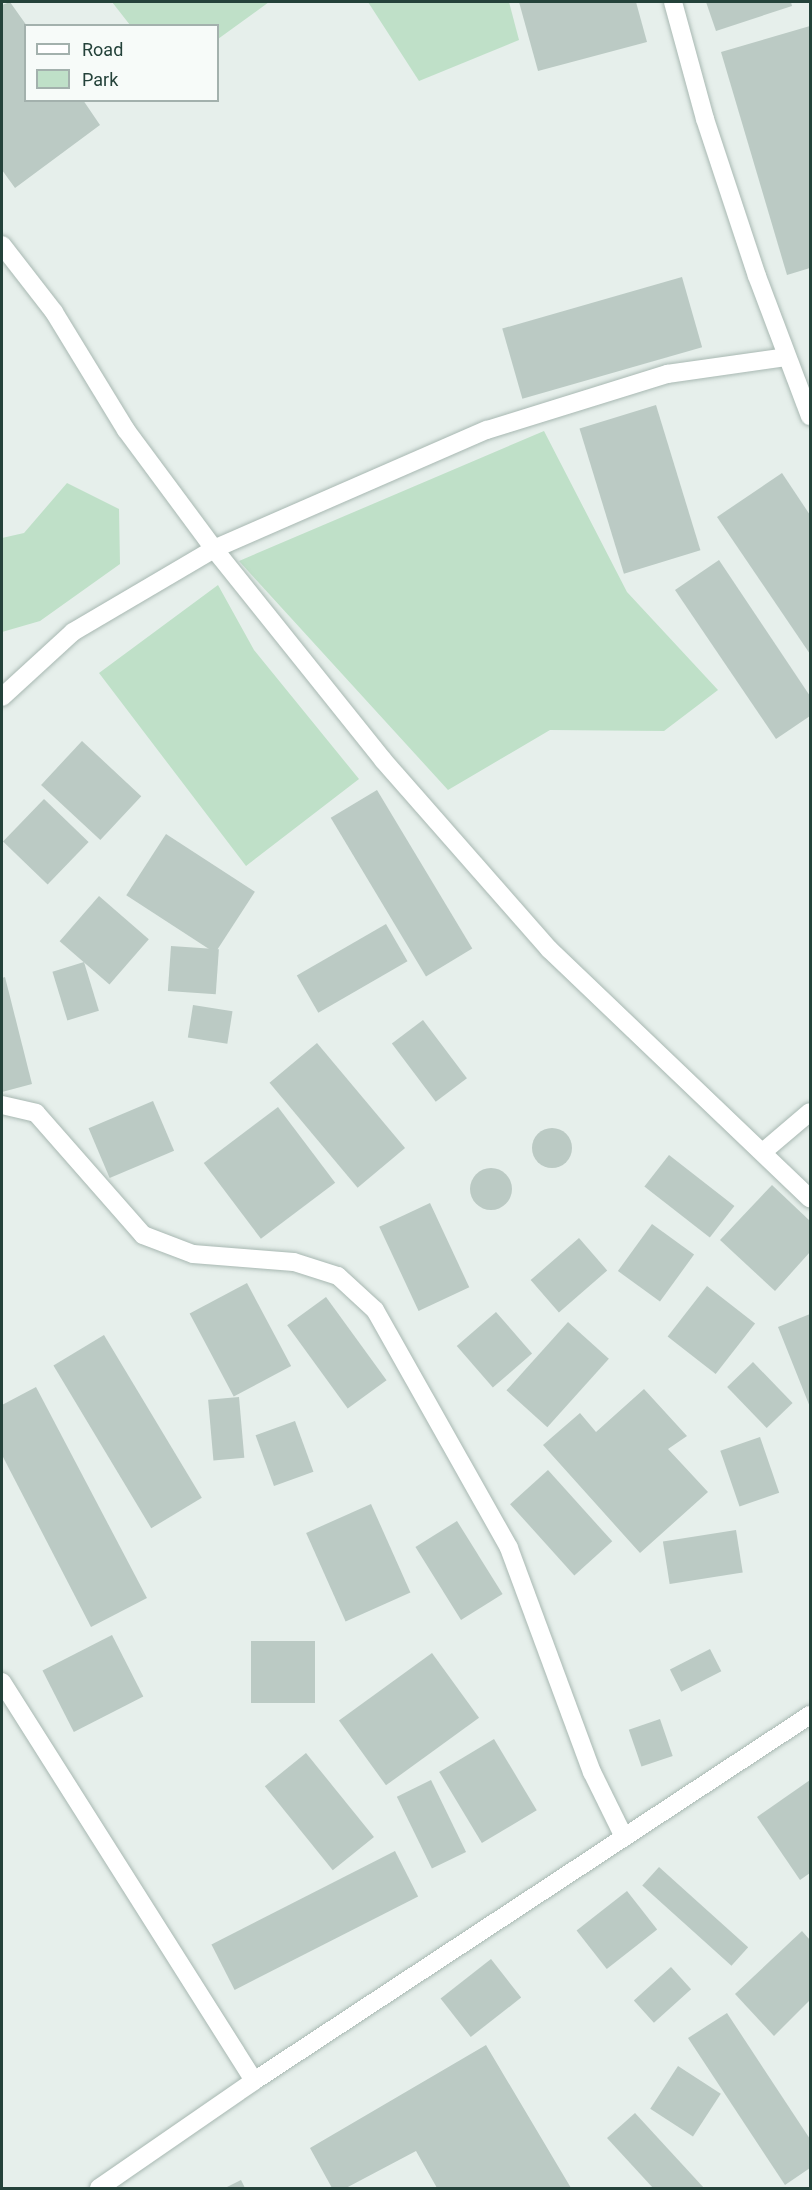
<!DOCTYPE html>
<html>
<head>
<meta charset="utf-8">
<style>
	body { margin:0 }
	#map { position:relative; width:812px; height:2190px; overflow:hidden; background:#e6efeb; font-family:Roboto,sans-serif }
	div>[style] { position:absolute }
	.green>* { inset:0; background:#bfe0c8 }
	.building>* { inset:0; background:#bbcac4; transform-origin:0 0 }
	.round { border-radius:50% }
	.roads { filter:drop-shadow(0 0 2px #a8b8b2) drop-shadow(0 0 2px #a8b8b2) }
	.minor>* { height:18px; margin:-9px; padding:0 9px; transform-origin:9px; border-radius:9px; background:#fff }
	.tertiary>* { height:18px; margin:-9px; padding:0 9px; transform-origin:9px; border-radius:9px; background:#fff }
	span { translate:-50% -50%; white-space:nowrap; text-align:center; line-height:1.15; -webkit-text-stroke:5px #f7fbf9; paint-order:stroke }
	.frame { position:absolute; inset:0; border:3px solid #24423a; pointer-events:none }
	.legend { position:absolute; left:24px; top:24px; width:195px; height:78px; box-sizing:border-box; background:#f7fbf9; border:2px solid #a3b1ad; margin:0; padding:8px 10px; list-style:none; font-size:18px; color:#24423a }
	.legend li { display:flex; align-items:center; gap:12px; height:30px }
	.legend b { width:30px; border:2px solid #a3b1ad }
</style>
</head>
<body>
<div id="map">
	<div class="green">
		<i style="clip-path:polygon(112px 2px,269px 2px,218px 39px,218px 26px,130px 25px)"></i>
		<i style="clip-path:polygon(368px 2px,509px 2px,519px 40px,419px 81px)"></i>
		<i style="clip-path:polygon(544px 431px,627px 592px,718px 690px,664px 731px,550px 730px,448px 790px,239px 561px)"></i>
		<i style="clip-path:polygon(67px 483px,119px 509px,120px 564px,40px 621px,2px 632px,2px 538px,24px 533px)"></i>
		<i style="clip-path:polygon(218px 585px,254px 650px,359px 779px,246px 866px,99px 673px)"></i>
	</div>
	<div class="building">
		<i style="clip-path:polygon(10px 2px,27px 26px,26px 100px,83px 100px,100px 125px,15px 188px,2px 170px,2px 5px)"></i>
		<i style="clip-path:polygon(519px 2px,636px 2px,647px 42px,538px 71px)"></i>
		<i style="clip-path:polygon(706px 2px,791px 2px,792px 6px,716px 31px)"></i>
		<i style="clip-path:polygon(810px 26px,810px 268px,787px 275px,721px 52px)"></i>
		<i style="left:682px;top:277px;width:73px;height:187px;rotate:74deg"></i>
		<i style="left:656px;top:405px;width:152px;height:80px;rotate:73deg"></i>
		<i style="clip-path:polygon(782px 473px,810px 515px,810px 654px,717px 517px)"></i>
		<i style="clip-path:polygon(719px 560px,810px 696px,810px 716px,776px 739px,675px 590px)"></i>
		<i style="left:82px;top:741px;width:81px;height:60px;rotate:43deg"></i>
		<i style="left:377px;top:790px;width:185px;height:54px;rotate:59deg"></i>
		<i style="left:44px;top:799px;width:62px;height:59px;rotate:44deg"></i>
		<i style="left:166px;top:834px;width:106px;height:73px;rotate:33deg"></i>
		<i style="left:99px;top:896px;width:66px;height:60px;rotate:41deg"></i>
		<i style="left:386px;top:924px;width:43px;height:103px;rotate:60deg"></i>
		<i style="left:171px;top:946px;width:48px;height:45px;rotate:4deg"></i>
		<i style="left:84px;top:962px;width:51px;height:33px;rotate:73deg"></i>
		<i style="clip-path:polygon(5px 977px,32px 1084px,2px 1092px,2px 978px)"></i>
		<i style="left:193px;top:1005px;width:40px;height:33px;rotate:9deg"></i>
		<i style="left:423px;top:1020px;width:73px;height:39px;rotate:53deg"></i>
		<i style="left:317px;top:1043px;width:137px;height:62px;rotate:50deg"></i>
		<i style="left:153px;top:1101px;width:54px;height:70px;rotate:67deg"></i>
		<i style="left:278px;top:1107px;width:95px;height:93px;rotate:53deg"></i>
		<i class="round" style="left:532px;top:1128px;width:40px;height:40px"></i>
		<i style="left:669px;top:1155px;width:83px;height:40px;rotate:38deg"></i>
		<i class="round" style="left:470px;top:1168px;width:42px;height:42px"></i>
		<i style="clip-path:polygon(772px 1185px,810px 1221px,810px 1252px,775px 1291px,720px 1240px)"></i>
		<i style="left:430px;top:1203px;width:93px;height:56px;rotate:65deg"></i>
		<i style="left:652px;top:1224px;width:52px;height:58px;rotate:36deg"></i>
		<i style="left:579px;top:1238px;width:43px;height:64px;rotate:49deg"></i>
		<i style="left:247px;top:1283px;width:94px;height:65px;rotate:62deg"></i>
		<i style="left:707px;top:1286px;width:61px;height:64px;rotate:38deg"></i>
		<i style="left:326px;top:1297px;width:103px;height:48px;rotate:54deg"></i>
		<i style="left:496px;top:1312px;width:55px;height:52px;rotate:49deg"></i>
		<i style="clip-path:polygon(810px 1314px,810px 1407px,778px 1327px)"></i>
		<i style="left:568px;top:1322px;width:55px;height:92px;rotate:42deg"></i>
		<i style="left:104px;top:1335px;width:190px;height:59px;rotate:59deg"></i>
		<i style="left:753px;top:1362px;width:57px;height:36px;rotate:46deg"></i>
		<i style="clip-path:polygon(36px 1387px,147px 1598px,91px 1627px,2px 1455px,2px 1405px)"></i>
		<i style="clip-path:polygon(644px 1389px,687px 1436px,668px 1449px,708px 1492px,640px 1553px,543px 1445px,580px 1413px,596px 1432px)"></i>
		<i style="left:239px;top:1397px;width:61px;height:31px;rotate:85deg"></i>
		<i style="left:295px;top:1421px;width:54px;height:42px;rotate:70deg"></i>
		<i style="left:760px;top:1437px;width:59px;height:42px;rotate:71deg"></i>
		<i style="left:548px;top:1470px;width:96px;height:51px;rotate:48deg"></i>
		<i style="left:371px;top:1504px;width:97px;height:71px;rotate:66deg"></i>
		<i style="left:457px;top:1521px;width:86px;height:49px;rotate:58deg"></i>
		<i style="left:736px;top:1530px;width:43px;height:74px;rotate:81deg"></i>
		<i style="left:112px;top:1635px;width:69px;height:78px;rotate:63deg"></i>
		<i style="left:251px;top:1641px;width:64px;height:62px"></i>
		<i style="left:710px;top:1649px;width:25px;height:45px;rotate:63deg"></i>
		<i style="left:432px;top:1653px;width:80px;height:115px;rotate:54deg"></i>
		<i style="left:660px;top:1719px;width:39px;height:33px;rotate:71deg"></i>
		<i style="left:494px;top:1739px;width:83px;height:64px;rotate:59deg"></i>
		<i style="left:306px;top:1753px;width:108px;height:53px;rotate:51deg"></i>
		<i style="left:431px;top:1780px;width:80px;height:38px;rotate:64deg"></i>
		<i style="clip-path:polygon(810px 1780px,810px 1873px,800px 1880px,757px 1817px)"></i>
		<i style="left:395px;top:1851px;width:51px;height:206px;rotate:63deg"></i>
		<i style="left:659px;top:1867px;width:120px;height:25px;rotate:42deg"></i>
		<i style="left:627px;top:1891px;width:49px;height:64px;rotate:52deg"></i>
		<i style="clip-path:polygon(802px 1931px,810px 1940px,810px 2000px,774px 2036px,735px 1994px)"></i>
		<i style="left:491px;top:1959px;width:49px;height:64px;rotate:52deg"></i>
		<i style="left:671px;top:1967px;width:30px;height:50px;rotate:48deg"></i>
		<i style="clip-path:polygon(727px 2013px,810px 2139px,810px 2168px,785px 2185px,688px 2038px)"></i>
		<i style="clip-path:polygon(486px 2045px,571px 2188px,437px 2188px,416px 2151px,346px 2188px,332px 2188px,310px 2148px)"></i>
		<i style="left:678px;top:2066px;width:51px;height:51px;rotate:33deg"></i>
		<i style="clip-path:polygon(635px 2113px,704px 2188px,653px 2188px,607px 2138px)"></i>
		<i style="clip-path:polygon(241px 2180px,245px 2188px,225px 2188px)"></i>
	</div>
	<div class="roads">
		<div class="minor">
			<i style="left:673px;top:2px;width:121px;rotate:74.7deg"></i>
			<i style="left:705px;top:119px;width:165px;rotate:71.7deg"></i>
			<i style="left:757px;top:276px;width:150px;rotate:69.3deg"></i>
			<i style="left:2px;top:245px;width:85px;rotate:52.2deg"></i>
			<i style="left:54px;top:312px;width:138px;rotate:58.6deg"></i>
			<i style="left:126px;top:430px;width:148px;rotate:53.5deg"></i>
			<i style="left:214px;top:549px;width:270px;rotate:51.3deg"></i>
			<i style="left:383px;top:760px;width:252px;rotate:48.7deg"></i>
			<i style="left:549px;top:949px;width:361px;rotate:43.7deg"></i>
			<i style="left:2px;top:697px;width:96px;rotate:-42.5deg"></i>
			<i style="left:73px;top:632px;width:164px;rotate:-30.5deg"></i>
			<i style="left:214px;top:549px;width:298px;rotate:-23.6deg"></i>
			<i style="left:487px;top:430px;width:189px;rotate:-17.3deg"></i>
			<i style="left:667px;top:374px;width:120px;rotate:-8.1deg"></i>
			<i style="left:2px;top:1105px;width:35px;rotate:13deg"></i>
			<i style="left:36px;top:1113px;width:162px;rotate:48.7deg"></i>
			<i style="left:143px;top:1235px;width:53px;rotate:20.8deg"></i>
			<i style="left:193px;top:1254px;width:101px;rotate:4.5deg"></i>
			<i style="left:294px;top:1262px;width:46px;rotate:17.7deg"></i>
			<i style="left:338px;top:1276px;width:50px;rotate:42.6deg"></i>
			<i style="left:375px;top:1310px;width:273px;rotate:60.6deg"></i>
			<i style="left:509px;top:1548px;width:239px;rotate:69.7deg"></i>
			<i style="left:592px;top:1772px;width:72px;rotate:63.8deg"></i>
			<i style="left:764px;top:1151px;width:60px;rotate:-40.3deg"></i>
			<i style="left:2px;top:1682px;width:472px;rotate:57.7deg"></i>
		</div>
		<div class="tertiary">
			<i style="left:99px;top:2188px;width:188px;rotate:-34.6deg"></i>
			<i style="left:254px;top:2081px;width:666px;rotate:-33.36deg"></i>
		</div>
	</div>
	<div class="frame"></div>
	<ul class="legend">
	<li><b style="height:8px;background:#fff"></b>Road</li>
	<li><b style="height:16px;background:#bfe0c8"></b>Park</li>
	</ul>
</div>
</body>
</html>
